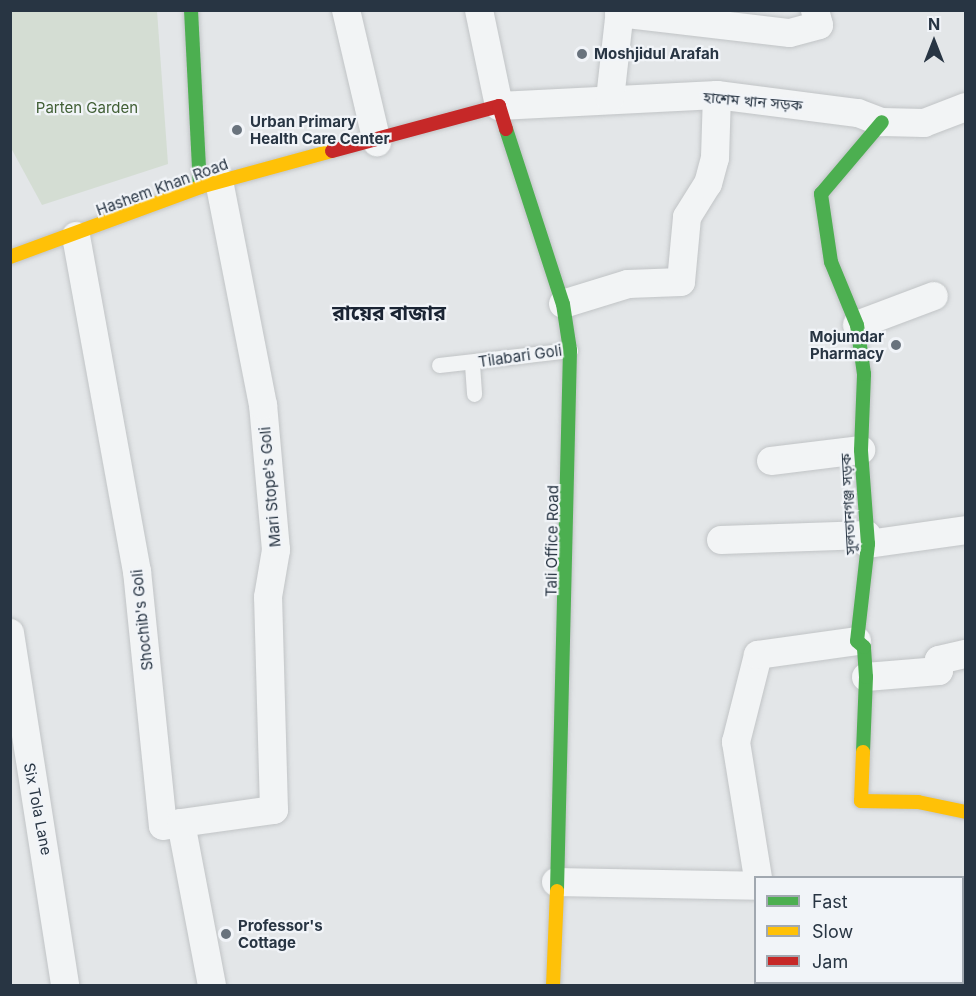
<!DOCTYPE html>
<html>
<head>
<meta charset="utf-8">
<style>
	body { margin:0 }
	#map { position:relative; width:976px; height:996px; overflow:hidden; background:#e3e6e8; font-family:Inter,"Noto Sans Bengali",sans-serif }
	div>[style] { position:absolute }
	.green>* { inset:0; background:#d4ddd3 }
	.roads { filter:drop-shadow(0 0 2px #c1c4c6) drop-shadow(0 0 2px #c1c4c6) }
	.lane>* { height:15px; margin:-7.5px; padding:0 7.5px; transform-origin:7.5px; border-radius:7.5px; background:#f2f4f5 }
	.street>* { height:28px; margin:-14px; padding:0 14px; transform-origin:14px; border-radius:14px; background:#f2f4f5 }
	.fast>* { height:14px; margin:-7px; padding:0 7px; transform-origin:7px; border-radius:7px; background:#4caf50 }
	.slow>* { height:14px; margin:-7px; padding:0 7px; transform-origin:7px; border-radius:7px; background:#ffc107 }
	.jam>* { height:14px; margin:-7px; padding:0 7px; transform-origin:7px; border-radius:7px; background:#c62828 }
	.dots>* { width:16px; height:16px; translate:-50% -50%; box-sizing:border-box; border:3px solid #f1f4f8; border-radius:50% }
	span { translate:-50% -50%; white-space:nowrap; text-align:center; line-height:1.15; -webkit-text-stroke:4.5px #f1f4f8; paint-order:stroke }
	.poi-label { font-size:15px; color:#283543; font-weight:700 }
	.left { translate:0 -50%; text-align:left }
	.right { translate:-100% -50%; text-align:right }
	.street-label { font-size:15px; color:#283543 }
	.park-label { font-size:15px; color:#415f35 }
	.district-label { font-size:21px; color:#1b2534; font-weight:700 }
	.frame { position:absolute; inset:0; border:12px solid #283543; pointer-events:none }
	.legend { position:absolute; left:754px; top:876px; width:210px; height:108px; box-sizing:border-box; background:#f1f4f8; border:2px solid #a1a8b0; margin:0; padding:8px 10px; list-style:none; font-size:18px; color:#283543 }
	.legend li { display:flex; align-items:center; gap:12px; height:30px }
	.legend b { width:30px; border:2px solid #a1a8b0 }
	.north { position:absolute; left:904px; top:12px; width:60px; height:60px; -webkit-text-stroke:4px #f1f4f8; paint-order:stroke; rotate:0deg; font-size:16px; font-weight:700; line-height:24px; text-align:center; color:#283543 }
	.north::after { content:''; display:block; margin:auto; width:21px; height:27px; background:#283543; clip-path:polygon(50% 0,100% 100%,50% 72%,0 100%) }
</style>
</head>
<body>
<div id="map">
	<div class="green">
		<i style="clip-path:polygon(10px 11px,157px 11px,168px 164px,42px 205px,11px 148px)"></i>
	</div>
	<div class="roads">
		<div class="lane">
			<i style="left:472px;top:364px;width:30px;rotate:86deg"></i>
			<i style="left:439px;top:365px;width:132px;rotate:-6.5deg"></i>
		</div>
		<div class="street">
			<i style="left:346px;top:10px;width:136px;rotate:76.8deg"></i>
			<i style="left:479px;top:10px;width:98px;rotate:78.2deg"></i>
			<i style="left:499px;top:106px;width:218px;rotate:-2.9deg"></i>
			<i style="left:717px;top:95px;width:142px;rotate:7.3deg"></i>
			<i style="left:858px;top:113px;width:26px;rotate:21deg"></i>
			<i style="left:882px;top:122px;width:42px;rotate:1.4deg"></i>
			<i style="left:924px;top:123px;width:45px;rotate:-20.9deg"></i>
			<i style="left:619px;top:13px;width:172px;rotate:6.7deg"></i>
			<i style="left:790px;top:33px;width:30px;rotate:-15deg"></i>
			<i style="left:819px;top:25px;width:16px;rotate:-105deg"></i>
			<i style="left:610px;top:99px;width:90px;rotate:-83.6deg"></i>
			<i style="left:76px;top:236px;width:341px;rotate:79.7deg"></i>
			<i style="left:137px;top:571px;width:256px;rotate:84.2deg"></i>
			<i style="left:163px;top:826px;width:18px;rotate:-9deg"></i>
			<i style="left:181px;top:823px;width:166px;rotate:79.2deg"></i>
			<i style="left:563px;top:304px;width:68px;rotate:-17.1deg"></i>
			<i style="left:628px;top:284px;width:53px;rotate:-2.2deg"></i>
			<i style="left:681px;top:282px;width:65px;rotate:-84.7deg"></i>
			<i style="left:687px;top:217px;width:39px;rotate:-58deg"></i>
			<i style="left:708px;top:184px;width:27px;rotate:-75deg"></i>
			<i style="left:715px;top:158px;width:63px;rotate:-88.2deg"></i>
			<i style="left:857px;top:325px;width:82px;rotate:-20.6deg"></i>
			<i style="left:771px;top:461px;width:91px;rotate:-7deg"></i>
			<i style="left:721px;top:540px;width:146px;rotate:-2deg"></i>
			<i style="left:868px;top:544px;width:99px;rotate:-8.1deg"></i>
			<i style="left:10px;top:633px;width:357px;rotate:81.1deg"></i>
			<i style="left:866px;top:677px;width:73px;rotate:-4.7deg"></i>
			<i style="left:939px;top:671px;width:11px;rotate:-90deg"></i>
			<i style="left:939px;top:660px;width:28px;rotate:-13deg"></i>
			<i style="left:181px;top:823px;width:94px;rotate:-8deg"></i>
			<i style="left:274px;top:810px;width:213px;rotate:-91.6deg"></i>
			<i style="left:268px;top:597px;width:48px;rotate:-80.3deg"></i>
			<i style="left:276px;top:550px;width:146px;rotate:-95.1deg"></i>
			<i style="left:263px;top:405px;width:228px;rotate:-101.1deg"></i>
			<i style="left:758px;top:878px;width:138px;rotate:-99.2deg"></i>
			<i style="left:736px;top:742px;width:90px;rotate:-75.8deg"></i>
			<i style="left:758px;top:655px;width:100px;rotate:-8deg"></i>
			<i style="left:556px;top:882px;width:200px;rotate:1.1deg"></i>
			<i style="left:962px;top:931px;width:4px;rotate:-14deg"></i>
			<i style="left:801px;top:986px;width:4px;rotate:-90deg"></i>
		</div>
		<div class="fast">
			<i style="left:191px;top:10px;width:177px;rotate:87.1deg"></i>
			<i style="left:506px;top:129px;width:184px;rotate:72deg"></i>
			<i style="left:563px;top:304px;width:47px;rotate:81.3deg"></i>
			<i style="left:570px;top:350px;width:541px;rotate:91.38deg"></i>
			<i style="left:863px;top:752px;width:75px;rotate:-87.7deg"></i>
			<i style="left:866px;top:677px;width:30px;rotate:-94deg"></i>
			<i style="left:864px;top:647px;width:9px;rotate:-139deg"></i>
			<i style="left:857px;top:641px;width:98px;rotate:-83.5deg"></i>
			<i style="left:868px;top:544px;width:94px;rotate:-94.3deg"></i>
			<i style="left:861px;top:450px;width:76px;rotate:-87.7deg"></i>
			<i style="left:864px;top:374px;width:49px;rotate:-98.1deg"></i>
			<i style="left:857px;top:325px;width:68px;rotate:-112.4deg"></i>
			<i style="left:831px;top:262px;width:69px;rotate:-98.4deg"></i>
			<i style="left:821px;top:194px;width:94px;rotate:-49.7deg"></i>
		</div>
		<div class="slow">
			<i style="left:10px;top:257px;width:202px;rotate:-20.2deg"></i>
			<i style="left:200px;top:187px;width:137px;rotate:-15.3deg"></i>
			<i style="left:863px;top:752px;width:49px;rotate:92.3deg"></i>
			<i style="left:861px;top:801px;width:57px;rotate:1deg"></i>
			<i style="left:918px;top:802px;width:49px;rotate:11.8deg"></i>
			<i style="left:553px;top:986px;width:95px;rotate:-87.6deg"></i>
		</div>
		<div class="jam">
			<i style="left:332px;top:151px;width:173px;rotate:-15.1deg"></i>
			<i style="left:499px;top:106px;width:24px;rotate:73deg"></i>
		</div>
	</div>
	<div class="dots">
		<i style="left:582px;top:54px;background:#69737d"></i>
		<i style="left:237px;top:130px;background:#69737d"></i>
		<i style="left:896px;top:345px;background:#69737d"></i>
		<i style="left:226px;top:934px;background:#69737d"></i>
	</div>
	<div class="poi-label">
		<span class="left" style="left:594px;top:54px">Moshjidul Arafah</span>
		<span class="left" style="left:250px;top:130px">Urban Primary<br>Health Care Center</span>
		<span class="right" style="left:884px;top:345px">Mojumdar<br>Pharmacy</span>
		<span class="left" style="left:238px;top:934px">Professor's<br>Cottage</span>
	</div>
	<div class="street-label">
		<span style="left:753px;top:101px;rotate:5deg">হাশেম খান সড়ক</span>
		<span style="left:162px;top:187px;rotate:-20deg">Hashem Khan Road</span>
		<span style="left:520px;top:356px;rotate:-8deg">Tilabari Goli</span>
		<span style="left:270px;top:487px;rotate:-95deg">Mari Stope's Goli</span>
		<span style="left:848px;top:504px;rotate:-93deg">সুলতানগঞ্জ সড়ক</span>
		<span style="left:552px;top:541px;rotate:-89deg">Tali Office Road</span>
		<span style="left:142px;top:620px;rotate:-96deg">Shochib's Goli</span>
		<span style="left:38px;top:809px;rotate:79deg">Six Tola Lane</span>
	</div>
	<div class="park-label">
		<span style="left:87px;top:108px">Parten Garden</span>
	</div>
	<div class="district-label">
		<span style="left:389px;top:313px">রায়ের বাজার</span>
	</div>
	<div class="frame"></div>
	<ul class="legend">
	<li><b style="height:8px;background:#4caf50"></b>Fast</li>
	<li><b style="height:8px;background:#ffc107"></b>Slow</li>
	<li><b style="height:8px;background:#c62828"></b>Jam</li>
	</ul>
	<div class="north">N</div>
</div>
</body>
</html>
